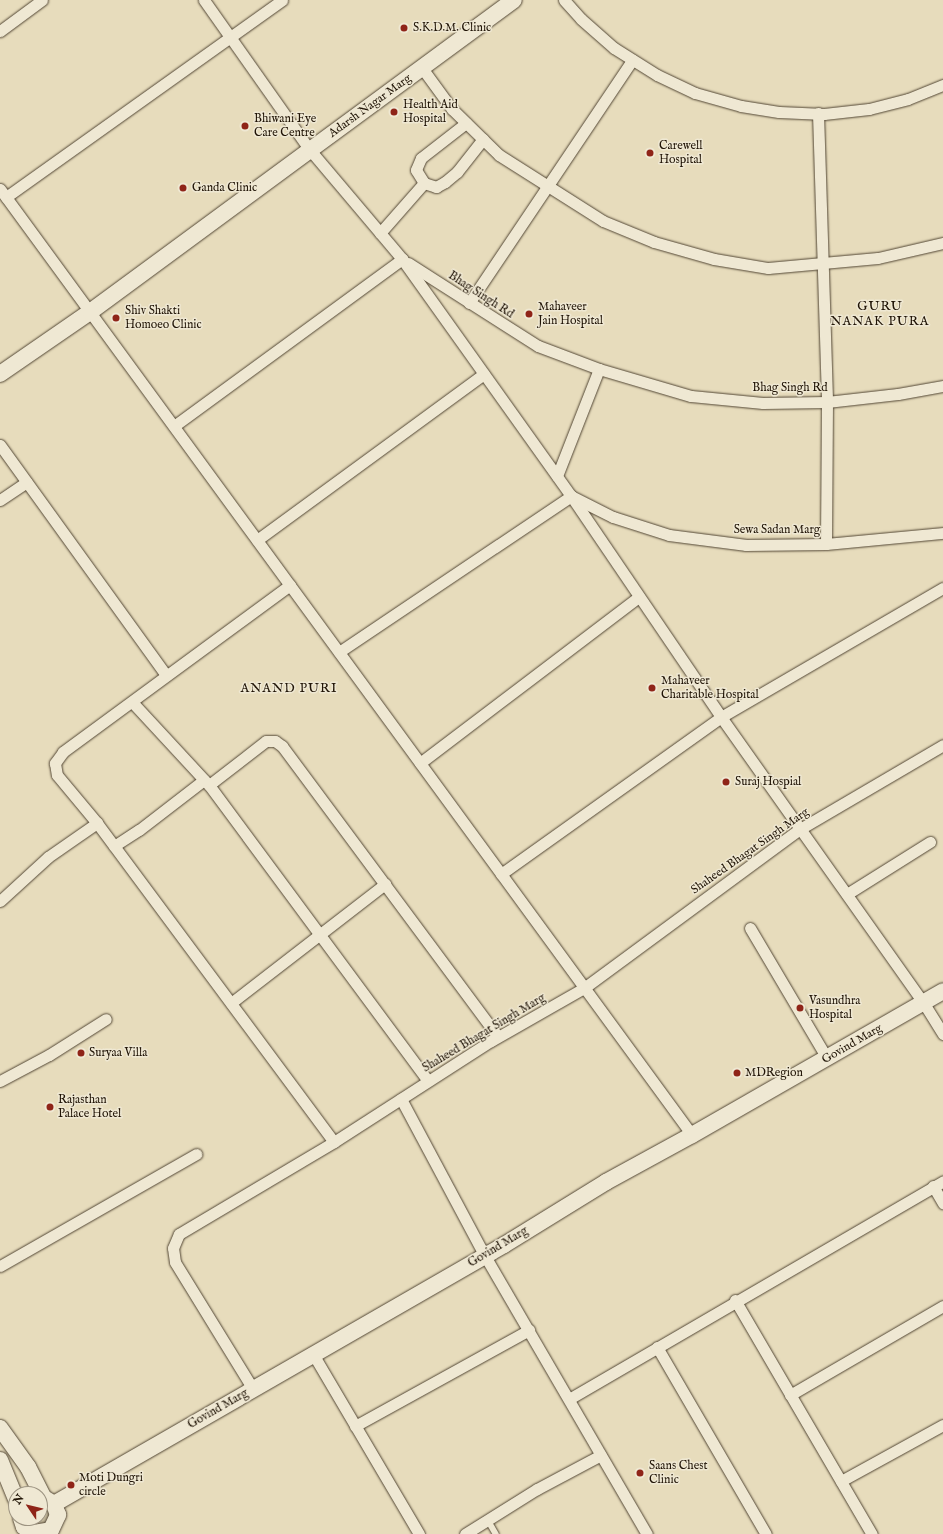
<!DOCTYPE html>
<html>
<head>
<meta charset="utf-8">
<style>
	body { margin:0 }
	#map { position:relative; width:943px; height:1534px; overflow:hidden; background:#e7dcbc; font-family:"IM FELL English",serif }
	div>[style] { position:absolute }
	.green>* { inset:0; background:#c5ba9d }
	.roads { filter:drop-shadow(0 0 1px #524634) drop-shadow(0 0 1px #524634) }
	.lane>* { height:5.5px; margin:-2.75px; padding:0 2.75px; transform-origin:2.75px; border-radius:2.75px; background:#efe8d3 }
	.street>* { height:11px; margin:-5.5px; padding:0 5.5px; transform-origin:5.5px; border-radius:5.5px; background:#efe8d3 }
	.secondary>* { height:16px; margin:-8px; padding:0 8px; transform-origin:8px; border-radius:8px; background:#efe8d3 }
	.dots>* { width:11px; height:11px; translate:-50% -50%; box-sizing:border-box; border:2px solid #efe8d3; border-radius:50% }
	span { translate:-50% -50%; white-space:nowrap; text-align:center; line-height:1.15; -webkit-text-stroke:3px #efe8d3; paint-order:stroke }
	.poi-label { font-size:12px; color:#201406 }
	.left { translate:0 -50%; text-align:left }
	.street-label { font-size:12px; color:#201406 }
	.neighbourhood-label { font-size:13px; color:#201406; letter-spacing:1px }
	.north { position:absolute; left:8px; top:1486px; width:40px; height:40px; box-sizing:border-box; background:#efe8d3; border:1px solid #9c9381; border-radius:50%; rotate:305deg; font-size:11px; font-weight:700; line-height:16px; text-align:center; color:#201406 }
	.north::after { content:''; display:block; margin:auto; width:14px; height:18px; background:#8f2418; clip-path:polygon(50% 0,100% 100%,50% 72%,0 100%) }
</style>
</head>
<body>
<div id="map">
	<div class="green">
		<i style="clip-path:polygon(40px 1504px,50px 1511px,50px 1519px,42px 1526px,31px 1524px,28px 1518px,40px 1518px)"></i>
	</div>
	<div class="roads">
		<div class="lane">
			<i style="left:488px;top:1520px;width:16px;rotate:60deg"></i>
		</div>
		<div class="street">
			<i style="left:204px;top:0;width:184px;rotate:54.8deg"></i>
			<i style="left:310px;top:150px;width:143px;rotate:49.8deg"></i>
			<i style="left:402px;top:259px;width:291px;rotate:54.5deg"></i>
			<i style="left:571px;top:496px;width:267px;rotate:55.8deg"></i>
			<i style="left:721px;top:717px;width:349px;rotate:54.7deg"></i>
			<i style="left:923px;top:1002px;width:38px;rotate:58deg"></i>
			<i style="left:564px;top:0;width:25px;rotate:48deg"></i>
			<i style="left:581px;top:19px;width:44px;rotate:41.3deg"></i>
			<i style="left:614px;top:48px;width:51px;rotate:32.1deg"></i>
			<i style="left:657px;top:75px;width:42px;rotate:25.3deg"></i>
			<i style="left:695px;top:93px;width:48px;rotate:15.8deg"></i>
			<i style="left:741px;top:106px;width:38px;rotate:9deg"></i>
			<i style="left:779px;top:112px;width:45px;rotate:2.5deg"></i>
			<i style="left:824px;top:114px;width:45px;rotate:-6.3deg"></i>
			<i style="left:869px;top:109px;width:40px;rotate:-14.4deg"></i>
			<i style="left:908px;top:99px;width:38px;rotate:-22deg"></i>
			<i style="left:0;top:31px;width:52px;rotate:-36.4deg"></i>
			<i style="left:422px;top:68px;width:51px;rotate:53.8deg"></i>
			<i style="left:452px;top:109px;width:66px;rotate:44.4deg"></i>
			<i style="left:499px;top:155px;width:123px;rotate:32.4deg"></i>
			<i style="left:603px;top:221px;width:55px;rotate:22.4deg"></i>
			<i style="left:654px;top:242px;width:62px;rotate:15.8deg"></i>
			<i style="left:714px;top:259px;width:55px;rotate:9.5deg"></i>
			<i style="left:768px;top:268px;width:110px;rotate:-5.2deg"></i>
			<i style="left:878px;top:258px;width:67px;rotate:-13deg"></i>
			<i style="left:818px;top:113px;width:289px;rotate:88.2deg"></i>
			<i style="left:827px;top:402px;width:142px;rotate:90.4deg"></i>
			<i style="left:466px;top:123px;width:57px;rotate:142.1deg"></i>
			<i style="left:421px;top:158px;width:13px;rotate:113deg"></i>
			<i style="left:416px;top:170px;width:15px;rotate:58deg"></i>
			<i style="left:424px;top:183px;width:13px;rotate:18deg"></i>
			<i style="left:436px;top:187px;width:10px;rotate:-29deg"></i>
			<i style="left:445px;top:182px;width:16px;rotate:-40deg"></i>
			<i style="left:457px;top:172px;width:42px;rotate:-51.8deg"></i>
			<i style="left:0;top:189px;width:1172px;rotate:53.81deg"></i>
			<i style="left:6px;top:197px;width:339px;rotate:-35.5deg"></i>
			<i style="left:380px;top:233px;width:67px;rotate:-48.7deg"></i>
			<i style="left:408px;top:263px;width:154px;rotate:32.6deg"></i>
			<i style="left:538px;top:346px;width:65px;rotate:20.7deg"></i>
			<i style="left:599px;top:369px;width:96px;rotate:16.4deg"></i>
			<i style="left:691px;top:396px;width:72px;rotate:5.6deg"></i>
			<i style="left:763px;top:403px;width:64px;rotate:-0.9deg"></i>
			<i style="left:827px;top:402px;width:71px;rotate:-6.4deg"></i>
			<i style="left:898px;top:394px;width:46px;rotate:-10.1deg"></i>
			<i style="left:469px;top:303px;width:293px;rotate:-56.1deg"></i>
			<i style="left:174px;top:426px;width:283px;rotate:-36.2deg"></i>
			<i style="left:0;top:445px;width:284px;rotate:54.2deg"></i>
			<i style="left:557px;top:476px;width:115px;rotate:-68.6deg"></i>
			<i style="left:0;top:500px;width:32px;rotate:-34deg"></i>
			<i style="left:257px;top:540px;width:281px;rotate:-36.2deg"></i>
			<i style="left:290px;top:585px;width:282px;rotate:143.7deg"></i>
			<i style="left:63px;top:752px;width:14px;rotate:126deg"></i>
			<i style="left:55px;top:763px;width:12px;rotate:81deg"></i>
			<i style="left:57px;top:775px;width:62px;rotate:50.2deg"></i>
			<i style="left:97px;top:823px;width:397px;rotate:53.4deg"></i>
			<i style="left:339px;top:652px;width:280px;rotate:-33.9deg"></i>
			<i style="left:571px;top:496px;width:47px;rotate:26.6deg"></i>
			<i style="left:613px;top:517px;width:59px;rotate:17.8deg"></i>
			<i style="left:669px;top:535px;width:78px;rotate:7.4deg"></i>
			<i style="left:746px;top:545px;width:80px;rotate:-0.7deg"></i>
			<i style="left:826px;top:544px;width:118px;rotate:-5.4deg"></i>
			<i style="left:133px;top:703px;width:112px;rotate:47.2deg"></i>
			<i style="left:209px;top:785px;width:368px;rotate:53.5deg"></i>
			<i style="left:420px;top:763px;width:275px;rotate:-37.2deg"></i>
			<i style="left:209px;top:785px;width:72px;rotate:-37.7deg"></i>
			<i style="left:266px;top:741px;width:9px"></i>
			<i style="left:275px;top:741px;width:9px;rotate:36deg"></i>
			<i style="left:282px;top:746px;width:362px;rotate:53.4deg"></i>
			<i style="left:114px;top:846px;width:30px;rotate:-33deg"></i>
			<i style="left:139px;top:830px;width:82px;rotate:-37.6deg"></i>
			<i style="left:501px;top:874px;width:270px;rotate:-35.5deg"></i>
			<i style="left:721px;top:717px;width:257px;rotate:-30.2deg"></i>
			<i style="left:847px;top:894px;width:98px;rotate:-32.1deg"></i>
			<i style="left:0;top:901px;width:65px;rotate:-42.5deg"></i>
			<i style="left:48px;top:857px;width:60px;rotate:-34.8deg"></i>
			<i style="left:750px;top:928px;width:151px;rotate:59.4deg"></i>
			<i style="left:231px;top:1003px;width:195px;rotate:-37.7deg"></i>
			<i style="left:0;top:1081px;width:55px;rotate:-28deg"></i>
			<i style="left:49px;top:1055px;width:67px;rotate:-32.3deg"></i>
			<i style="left:401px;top:1099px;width:178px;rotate:61.9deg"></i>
			<i style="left:485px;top:1256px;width:322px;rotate:59.8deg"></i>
			<i style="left:933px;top:1186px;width:20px;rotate:60deg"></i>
			<i style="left:0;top:1266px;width:226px;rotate:-29.7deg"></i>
			<i style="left:735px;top:1300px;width:271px;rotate:59.7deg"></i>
			<i style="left:657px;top:1347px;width:216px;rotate:59.8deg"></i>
			<i style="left:313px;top:1354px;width:209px;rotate:59.5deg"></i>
			<i style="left:253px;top:1389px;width:149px;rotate:-121.6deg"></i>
			<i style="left:175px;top:1262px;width:14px;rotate:-98deg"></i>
			<i style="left:173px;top:1248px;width:15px;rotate:-67deg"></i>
			<i style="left:179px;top:1234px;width:180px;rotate:-30.7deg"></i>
			<i style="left:334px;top:1142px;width:187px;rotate:-32.8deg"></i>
			<i style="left:491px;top:1041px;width:107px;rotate:-29.7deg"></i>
			<i style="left:584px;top:988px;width:268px;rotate:-36.4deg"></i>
			<i style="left:800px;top:829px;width:166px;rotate:-30.4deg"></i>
			<i style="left:790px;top:1395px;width:177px;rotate:-30.2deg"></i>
			<i style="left:569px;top:1399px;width:433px;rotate:-30.2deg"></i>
			<i style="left:355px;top:1426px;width:199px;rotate:-28.9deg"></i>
			<i style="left:841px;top:1481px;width:116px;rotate:-28.8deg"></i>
			<i style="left:465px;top:1534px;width:85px;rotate:-32deg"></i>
			<i style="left:537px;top:1489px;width:72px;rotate:-28deg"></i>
		</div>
		<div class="secondary">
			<i style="left:0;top:374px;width:109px;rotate:-34.6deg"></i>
			<i style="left:90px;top:312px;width:526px;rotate:-36.35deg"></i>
			<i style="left:0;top:1428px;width:48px;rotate:54.3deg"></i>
			<i style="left:28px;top:1467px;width:35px;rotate:63deg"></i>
			<i style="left:0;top:1460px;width:42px;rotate:67.7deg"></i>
			<i style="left:54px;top:1504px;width:519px;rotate:-29.92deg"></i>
			<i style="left:504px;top:1245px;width:120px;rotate:-31.7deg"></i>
			<i style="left:606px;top:1182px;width:98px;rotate:-28.7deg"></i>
			<i style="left:692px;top:1135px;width:289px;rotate:-29.8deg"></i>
			<i style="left:21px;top:1518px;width:9px;rotate:72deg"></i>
			<i style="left:24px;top:1527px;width:12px;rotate:31deg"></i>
			<i style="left:34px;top:1533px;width:17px;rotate:-10deg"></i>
			<i style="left:51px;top:1530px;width:17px;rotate:-65deg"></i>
			<i style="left:58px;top:1515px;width:12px;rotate:-110deg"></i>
			<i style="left:54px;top:1504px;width:9px;rotate:-148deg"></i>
		</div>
	</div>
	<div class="dots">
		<i style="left:404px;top:28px;background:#8f2418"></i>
		<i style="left:394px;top:112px;background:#8f2418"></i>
		<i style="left:245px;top:126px;background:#8f2418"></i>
		<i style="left:650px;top:153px;background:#8f2418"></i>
		<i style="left:183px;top:188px;background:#8f2418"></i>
		<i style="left:529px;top:314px;background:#8f2418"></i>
		<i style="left:116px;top:318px;background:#8f2418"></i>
		<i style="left:652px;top:688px;background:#8f2418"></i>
		<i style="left:726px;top:782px;background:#8f2418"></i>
		<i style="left:800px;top:1008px;background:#8f2418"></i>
		<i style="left:81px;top:1053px;background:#8f2418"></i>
		<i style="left:737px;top:1073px;background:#8f2418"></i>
		<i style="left:50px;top:1107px;background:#8f2418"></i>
		<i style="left:640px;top:1473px;background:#8f2418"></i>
		<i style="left:71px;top:1485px;background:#8f2418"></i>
	</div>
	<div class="poi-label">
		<span class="left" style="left:413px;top:28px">S.K.D.M. Clinic</span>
		<span class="left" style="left:403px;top:112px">Health Aid<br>Hospital</span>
		<span class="left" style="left:254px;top:126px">Bhiwani Eye<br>Care Centre</span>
		<span class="left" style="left:659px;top:153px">Carewell<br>Hospital</span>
		<span class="left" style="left:192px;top:188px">Ganda Clinic</span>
		<span class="left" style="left:538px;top:314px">Mahaveer<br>Jain Hospital</span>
		<span class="left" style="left:125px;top:318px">Shiv Shakti<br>Homoeo Clinic</span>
		<span class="left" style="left:661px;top:688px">Mahaveer<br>Charitable Hospital</span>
		<span class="left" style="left:735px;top:782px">Suraj Hospial</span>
		<span class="left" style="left:809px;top:1008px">Vasundhra<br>Hospital</span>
		<span class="left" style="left:89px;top:1053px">Suryaa Villa</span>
		<span class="left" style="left:745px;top:1073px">MDRegion</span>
		<span class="left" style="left:58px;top:1107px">Rajasthan<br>Palace Hotel</span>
		<span class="left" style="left:649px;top:1473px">Saans Chest<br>Clinic</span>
		<span class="left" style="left:79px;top:1485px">Moti Dungri<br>circle</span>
	</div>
	<div class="street-label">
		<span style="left:370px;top:106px;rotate:-36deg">Adarsh Nagar Marg</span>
		<span style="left:481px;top:295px;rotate:33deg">Bhag Singh Rd</span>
		<span style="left:790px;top:388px">Bhag Singh Rd</span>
		<span style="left:777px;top:530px">Sewa Sadan Marg</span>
		<span style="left:750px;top:851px;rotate:-35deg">Shaheed Bhagat Singh Marg</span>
		<span style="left:484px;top:1033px;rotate:-31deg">Shaheed Bhagat Singh Marg</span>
		<span style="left:852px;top:1044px;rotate:-30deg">Govind Marg</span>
		<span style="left:498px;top:1247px;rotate:-31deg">Govind Marg</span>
		<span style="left:218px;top:1409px;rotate:-30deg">Govind Marg</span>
	</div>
	<div class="neighbourhood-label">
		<span style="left:880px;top:315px">GURU<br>NANAK PURA</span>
		<span style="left:289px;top:689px">ANAND PURI</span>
	</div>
	<div class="north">N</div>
</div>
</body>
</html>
